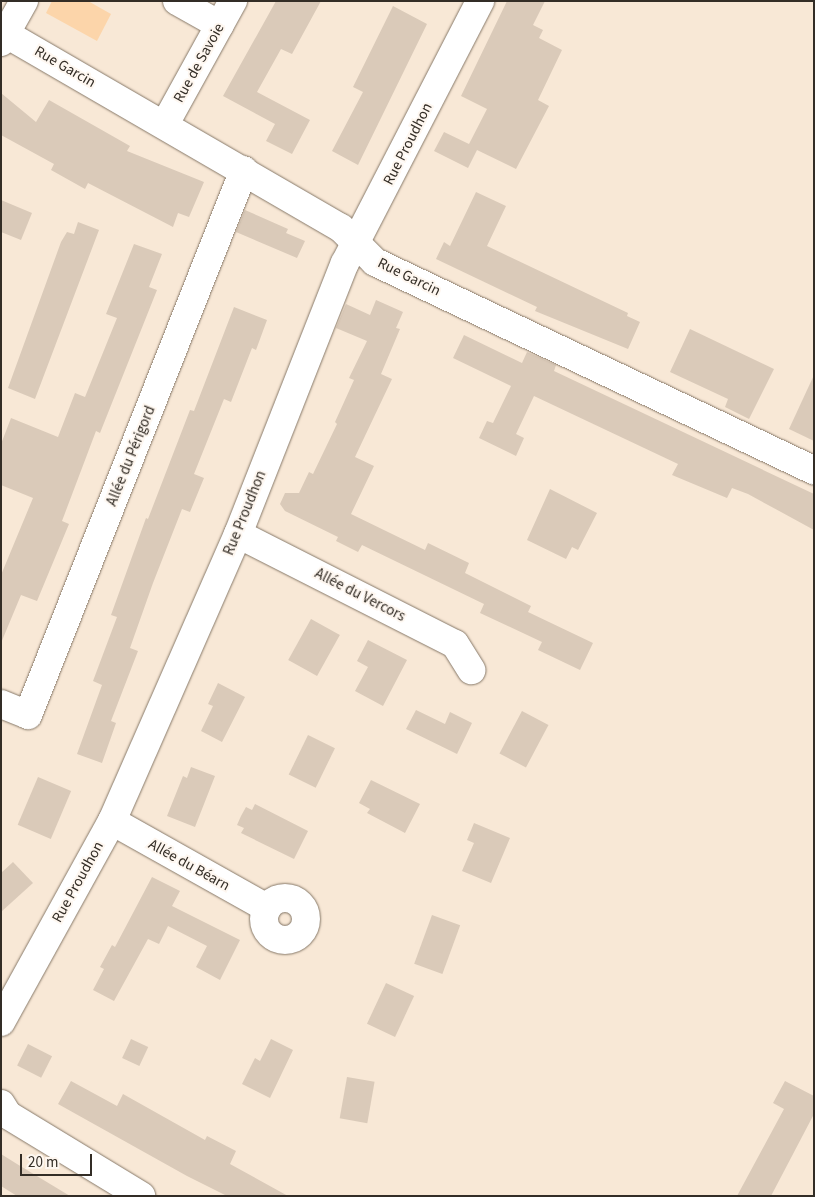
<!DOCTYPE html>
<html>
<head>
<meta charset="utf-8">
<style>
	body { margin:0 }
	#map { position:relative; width:815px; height:1197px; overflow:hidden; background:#f8e8d6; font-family:"Source Sans 3",sans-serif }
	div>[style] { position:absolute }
	.green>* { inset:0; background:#fcd5aa }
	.building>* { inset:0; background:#dacab9; transform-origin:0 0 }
	.roads { filter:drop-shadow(0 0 1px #877969) drop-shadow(0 0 1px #877969) }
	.minor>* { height:28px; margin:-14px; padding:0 14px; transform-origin:14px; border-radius:14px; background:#fff }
	.minor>.ring { margin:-14px; padding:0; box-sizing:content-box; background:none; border:28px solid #fff; border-radius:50% }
	span { translate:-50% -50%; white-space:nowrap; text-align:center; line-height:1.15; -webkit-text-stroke:4px #fef7f0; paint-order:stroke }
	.street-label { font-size:15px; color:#332d26 }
	.frame { position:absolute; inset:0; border:2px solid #332d26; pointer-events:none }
	.scale { position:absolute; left:20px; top:1154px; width:72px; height:22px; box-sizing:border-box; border:2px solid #332d26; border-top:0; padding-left:6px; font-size:15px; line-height:18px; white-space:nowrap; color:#332d26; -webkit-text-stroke:4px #fef7f0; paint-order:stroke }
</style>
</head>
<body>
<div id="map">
	<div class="green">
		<i style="clip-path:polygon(52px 1px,88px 1px,111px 14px,97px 41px,46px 13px)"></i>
	</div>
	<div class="building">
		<i style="clip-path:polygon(276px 1px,321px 1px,292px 54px,281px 49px,257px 92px,310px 120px,292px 154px,266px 141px,275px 124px,223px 96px)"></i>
		<i style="clip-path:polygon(507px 1px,545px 1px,533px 25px,543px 30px,539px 38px,562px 50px,538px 100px,549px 106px,516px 169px,477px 150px,468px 168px,434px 151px,444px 132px,469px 144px,487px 109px,461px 96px)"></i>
		<i style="clip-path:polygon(393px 6px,427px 24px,358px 165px,332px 151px,363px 92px,353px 87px)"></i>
		<i style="clip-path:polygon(1px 93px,36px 122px,49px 100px,130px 146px,127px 151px,204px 182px,189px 217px,178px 213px,173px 227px,88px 183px,85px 189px,51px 170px,54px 164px,1px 135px)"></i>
		<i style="clip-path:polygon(476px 192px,506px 206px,487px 246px,628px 313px,627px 316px,640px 322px,628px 349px,535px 311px,537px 307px,436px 259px,444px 242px,450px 246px)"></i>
		<i style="clip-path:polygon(1px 200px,32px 213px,21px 240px,1px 232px)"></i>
		<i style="clip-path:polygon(245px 210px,288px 229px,286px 233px,305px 241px,297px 258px,236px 232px)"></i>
		<i style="clip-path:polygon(78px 222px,99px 230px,35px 399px,8px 388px,61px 242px,67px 232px,74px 234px)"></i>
		<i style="clip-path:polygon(134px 244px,162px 254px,149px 287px,157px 290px,100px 433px,96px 431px,62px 521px,69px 524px,37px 601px,21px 595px,1px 643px,1px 575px,33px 498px,1px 485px,1px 444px,11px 418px,58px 437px,75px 393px,85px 397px,117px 318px,106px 314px)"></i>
		<i style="clip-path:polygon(376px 300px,403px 312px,396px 328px,400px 329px,381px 374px,392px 379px,355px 457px,374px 466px,351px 514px,425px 550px,428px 543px,469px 563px,465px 573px,531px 606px,528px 612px,593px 643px,580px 670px,538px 650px,542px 642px,480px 613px,484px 604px,362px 545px,358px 552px,336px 541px,338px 537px,285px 511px,280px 504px,285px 493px,299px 493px,309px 472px,313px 474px,337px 424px,335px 422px,354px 380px,349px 378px,367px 341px,336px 328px,346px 304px,370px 315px)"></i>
		<i style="clip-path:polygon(234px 307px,267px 320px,256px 350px,252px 348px,231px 402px,224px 399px,194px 474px,204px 478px,190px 512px,182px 509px,153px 583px,130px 648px,138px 651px,111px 721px,116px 723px,102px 763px,77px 754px,102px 685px,93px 681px,117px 617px,111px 615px,146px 518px,148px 519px,190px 410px,194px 411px)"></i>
		<i style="clip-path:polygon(690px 329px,774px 369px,749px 419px,725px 407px,728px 399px,670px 372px)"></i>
		<i style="clip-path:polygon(464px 335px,522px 363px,527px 352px,556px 365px,554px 371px,814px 494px,814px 530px,748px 494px,732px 488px,727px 498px,672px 475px,678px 464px,534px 396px,516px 434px,524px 438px,516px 456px,479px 438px,487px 421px,493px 423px,511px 386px,453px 358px)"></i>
		<i style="clip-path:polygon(814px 375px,814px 441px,789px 429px)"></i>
		<i style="clip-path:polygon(550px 489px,597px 513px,578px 550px,572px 547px,566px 559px,527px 540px)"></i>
		<i style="left:311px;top:619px;width:33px;height:47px;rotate:29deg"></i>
		<i style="clip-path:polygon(368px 640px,407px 660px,383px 706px,355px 691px,368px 667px,357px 661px)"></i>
		<i style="clip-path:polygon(218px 683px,245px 697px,222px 742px,201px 731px,213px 706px,208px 704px)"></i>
		<i style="clip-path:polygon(416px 710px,445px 724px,450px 712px,472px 723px,457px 754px,406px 729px)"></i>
		<i style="left:522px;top:711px;width:30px;height:48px;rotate:28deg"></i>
		<i style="left:308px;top:735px;width:30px;height:44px;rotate:26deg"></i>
		<i style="clip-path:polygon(191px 767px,215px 776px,195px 827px,167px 816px,183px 776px,187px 778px)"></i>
		<i style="left:38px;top:777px;width:36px;height:52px;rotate:23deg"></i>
		<i style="clip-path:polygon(371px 780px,420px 804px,405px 833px,367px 813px,370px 809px,359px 803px)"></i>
		<i style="clip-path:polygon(255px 804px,308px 831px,294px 859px,241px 833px,244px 828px,237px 825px,241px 816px,246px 807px,252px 810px)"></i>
		<i style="clip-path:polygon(474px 823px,510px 838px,491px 883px,462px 871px,474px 843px,467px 840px)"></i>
		<i style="clip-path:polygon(13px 862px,33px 883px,1px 912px,1px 873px)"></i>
		<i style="clip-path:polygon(152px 877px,180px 891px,172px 906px,240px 940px,220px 980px,196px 967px,207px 946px,168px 926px,159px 944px,148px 939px,114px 1001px,93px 990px,104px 969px,100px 967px,112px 945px,115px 947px)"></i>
		<i style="left:432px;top:915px;width:30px;height:52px;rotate:20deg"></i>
		<i style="left:386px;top:983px;width:31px;height:45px;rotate:25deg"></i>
		<i style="left:131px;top:1039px;width:19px;height:21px;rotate:25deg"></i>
		<i style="clip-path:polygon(271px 1039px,293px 1050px,270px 1098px,242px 1084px,255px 1058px,260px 1061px)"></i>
		<i style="left:28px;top:1044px;width:27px;height:24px;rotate:27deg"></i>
		<i style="left:347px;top:1077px;width:28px;height:42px;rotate:10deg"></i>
		<i style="clip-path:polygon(71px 1081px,117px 1106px,123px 1094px,205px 1140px,207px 1136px,236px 1151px,230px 1164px,288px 1196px,227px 1196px,187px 1176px,58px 1104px)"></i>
		<i style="clip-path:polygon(785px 1081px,814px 1096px,814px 1114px,771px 1196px,737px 1196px,784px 1109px,773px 1103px)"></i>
		<i style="clip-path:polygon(1px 1154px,17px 1164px,70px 1196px,17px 1196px,1px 1186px)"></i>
	</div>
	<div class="roads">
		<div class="minor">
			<i style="left:177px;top:1px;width:49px;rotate:29.2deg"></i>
			<i style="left:1px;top:31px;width:393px;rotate:30.1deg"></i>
			<i style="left:341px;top:228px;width:48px;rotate:45deg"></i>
			<i style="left:375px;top:262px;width:486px;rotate:25.4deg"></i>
			<i style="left:1px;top:42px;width:47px;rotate:-60.7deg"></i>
			<i style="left:165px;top:124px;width:141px;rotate:-61.1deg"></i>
			<i style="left:238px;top:534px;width:243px;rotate:26.9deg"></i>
			<i style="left:455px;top:644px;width:31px;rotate:58deg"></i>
			<i style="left:1px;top:704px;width:29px;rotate:22deg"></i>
			<i style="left:28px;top:715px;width:586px;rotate:-68.38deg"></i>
			<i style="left:112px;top:821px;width:178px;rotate:29.3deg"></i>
			<i class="ring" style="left:264px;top:898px;width:14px;height:14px"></i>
			<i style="left:1px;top:1022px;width:230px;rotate:-61.1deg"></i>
			<i style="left:112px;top:821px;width:313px;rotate:-66.3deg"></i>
			<i style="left:238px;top:534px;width:291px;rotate:-68.5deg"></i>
			<i style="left:345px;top:263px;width:295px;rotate:-62.7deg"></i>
			<i style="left:1px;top:1104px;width:13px;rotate:58deg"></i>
			<i style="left:8px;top:1115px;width:156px;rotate:31.3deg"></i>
		</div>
	</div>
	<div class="street-label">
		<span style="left:199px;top:63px;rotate:-61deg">Rue de Savoie</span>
		<span style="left:65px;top:67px;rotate:30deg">Rue Garcin</span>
		<span style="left:408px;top:144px;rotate:-63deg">Rue Proudhon</span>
		<span style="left:409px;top:277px;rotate:26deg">Rue Garcin</span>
		<span style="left:131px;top:456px;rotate:-68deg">Allée du Périgord</span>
		<span style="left:245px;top:513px;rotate:-68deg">Rue Proudhon</span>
		<span style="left:360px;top:595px;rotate:27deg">Allée du Vercors</span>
		<span style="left:189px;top:865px;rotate:29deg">Allée du Béarn</span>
		<span style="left:78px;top:882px;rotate:-61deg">Rue Proudhon</span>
	</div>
	<div class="frame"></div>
	<div class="scale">20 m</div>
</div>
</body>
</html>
